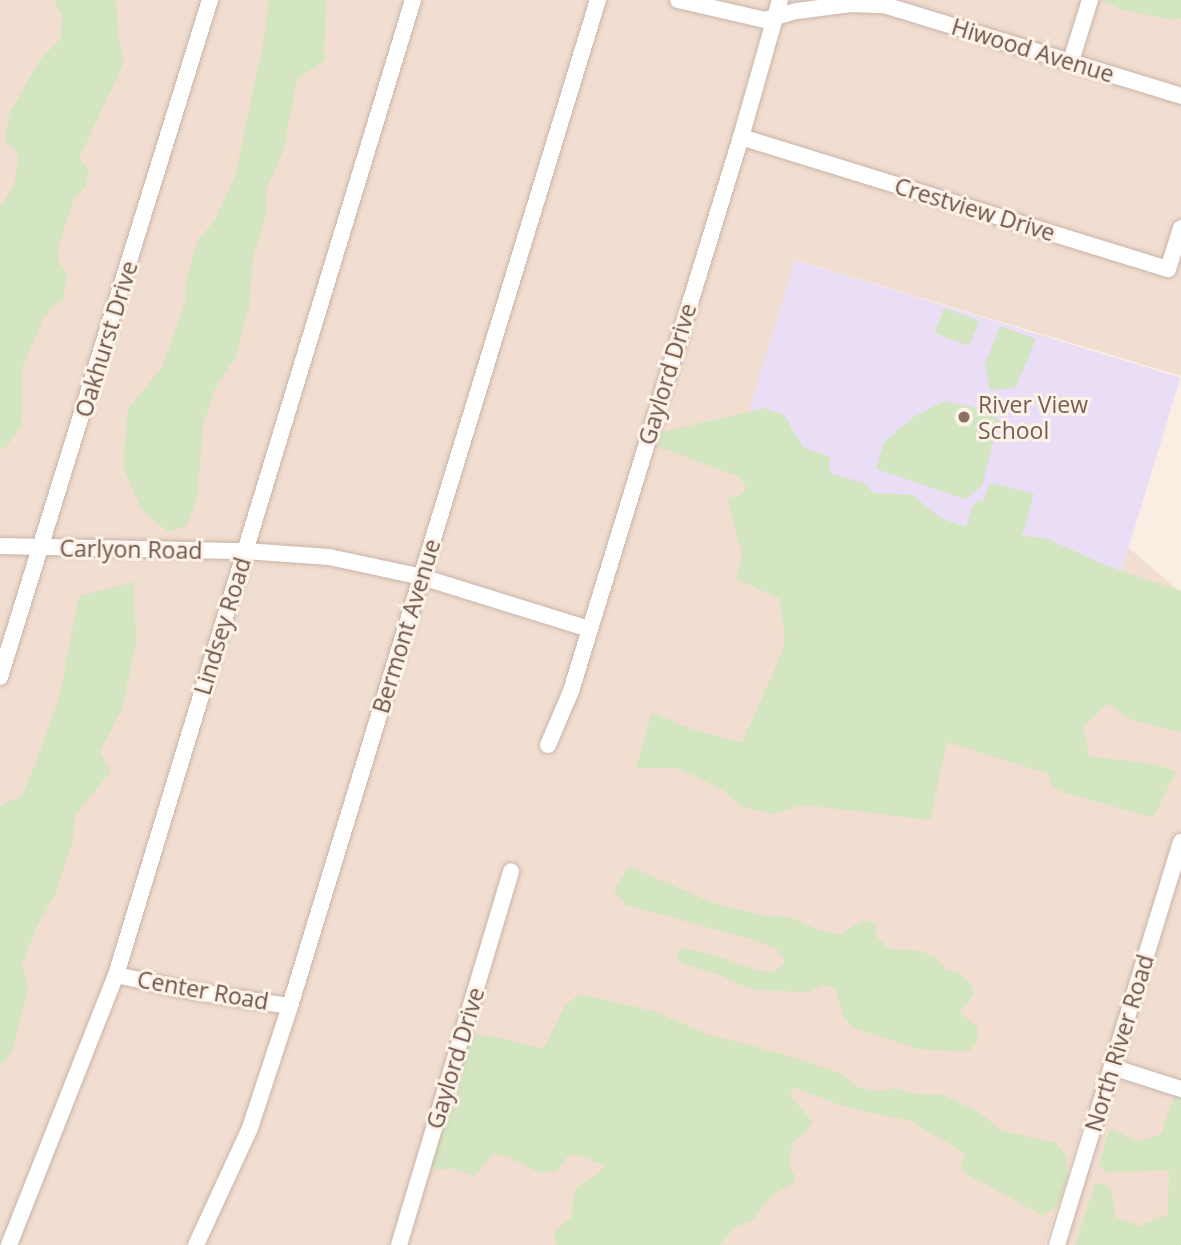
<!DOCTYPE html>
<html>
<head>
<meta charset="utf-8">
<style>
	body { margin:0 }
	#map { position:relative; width:1181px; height:1245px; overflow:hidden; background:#faede1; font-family:"Open Sans",sans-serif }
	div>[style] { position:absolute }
	.residential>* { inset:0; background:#f1ded0 }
	.education>* { inset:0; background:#eadef6; transform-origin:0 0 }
	.green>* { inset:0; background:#d4e5c1; transform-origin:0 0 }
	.roads { filter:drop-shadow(0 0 2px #c9b4a9) drop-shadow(0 0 2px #c9b4a9) }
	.minor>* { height:16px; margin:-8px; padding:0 8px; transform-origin:8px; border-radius:8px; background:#fff }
	.dots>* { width:19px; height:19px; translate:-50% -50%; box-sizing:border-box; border:4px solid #fdf2e7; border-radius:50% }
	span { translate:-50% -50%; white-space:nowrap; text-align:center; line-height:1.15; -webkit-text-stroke:6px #fdf2e7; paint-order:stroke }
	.street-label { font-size:23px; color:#6e534a }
	.education-label { font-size:23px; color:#785e54 }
	.left { translate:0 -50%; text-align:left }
</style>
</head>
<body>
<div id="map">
	<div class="residential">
		<i style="clip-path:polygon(0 0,1181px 0,1181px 376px,796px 260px,1181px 593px,1181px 1198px,1163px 1245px,1057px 1245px,1098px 1111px,1088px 1108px,1045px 1245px,407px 1245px,503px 926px,496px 922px,399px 1245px,0 1245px)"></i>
	</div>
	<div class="education">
		<i style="left:795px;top:260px;width:403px;height:208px;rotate:17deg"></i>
	</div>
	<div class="green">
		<i style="clip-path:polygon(54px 0,116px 0,119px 42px,124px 63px,79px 158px,89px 171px,86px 185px,73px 201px,59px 244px,58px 259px,67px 274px,63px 302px,54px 305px,43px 319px,23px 365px,21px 426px,7px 446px,0 450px,0 208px,15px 182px,19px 154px,5px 140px,9px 114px,40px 60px,61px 38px,62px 16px)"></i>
		<i style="clip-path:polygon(269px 0,326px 0,324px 61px,297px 79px,284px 149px,266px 191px,266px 215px,254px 253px,249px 308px,235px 358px,215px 389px,203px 425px,197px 498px,186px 527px,168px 532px,142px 510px,123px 467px,128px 409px,162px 367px,185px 303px,185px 284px,198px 240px,215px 220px,235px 176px,263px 45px)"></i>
		<i style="clip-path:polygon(1100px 0,1181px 0,1181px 18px,1174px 20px,1125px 11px)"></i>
		<i style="left:944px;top:308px;width:37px;height:27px;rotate:20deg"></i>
		<i style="clip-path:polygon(1000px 326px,1036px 339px,1016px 387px,990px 391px,985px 365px)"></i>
		<i style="clip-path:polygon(944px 401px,973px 407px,999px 419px,982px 486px,965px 499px,876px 469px,884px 442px,912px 418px)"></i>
		<i style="clip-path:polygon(765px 408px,784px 415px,803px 447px,830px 457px,830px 473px,864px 483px,874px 493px,912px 495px,941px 518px,966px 527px,973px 505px,979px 500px,983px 501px,990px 483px,1034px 494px,1022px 536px,1046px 538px,1105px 565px,1181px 591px,1181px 733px,1130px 719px,1108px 703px,1083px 727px,1089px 756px,1153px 764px,1176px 771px,1153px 818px,1053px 789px,1049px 774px,947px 742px,930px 820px,803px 805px,773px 814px,742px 807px,722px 790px,677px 768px,636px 768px,652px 712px,688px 728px,742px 743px,782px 652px,785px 641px,780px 599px,736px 579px,742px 553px,727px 498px,741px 495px,746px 486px,739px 477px,657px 446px,662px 432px)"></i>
		<i style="clip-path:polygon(134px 582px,136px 642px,122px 709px,100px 751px,111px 771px,75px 816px,72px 843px,56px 892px,35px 931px,22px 965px,28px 989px,12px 1052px,0 1066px,0 806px,22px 795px,36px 762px,59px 698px,79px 596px)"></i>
		<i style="clip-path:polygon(629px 866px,716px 904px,767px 916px,790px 917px,818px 930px,840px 935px,861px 921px,875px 922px,877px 937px,889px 949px,920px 951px,936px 957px,946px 970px,959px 973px,971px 984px,974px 992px,969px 1002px,959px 1011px,977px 1027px,978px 1042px,968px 1052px,917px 1049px,852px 1027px,842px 1014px,835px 987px,822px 985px,809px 992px,754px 990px,711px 972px,683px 964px,676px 958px,681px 948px,712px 954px,756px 970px,774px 972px,785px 962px,778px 950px,751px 939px,626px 905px,614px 891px)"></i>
		<i style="clip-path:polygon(580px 994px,657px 1012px,706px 1034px,783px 1054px,842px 1074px,857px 1087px,879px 1091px,896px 1088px,914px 1094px,944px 1095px,977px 1111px,1002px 1131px,1057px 1143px,1066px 1156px,1068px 1177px,1058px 1205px,1043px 1216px,965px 1173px,960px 1166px,966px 1154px,910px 1121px,845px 1107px,793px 1087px,790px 1096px,813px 1122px,805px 1133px,792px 1143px,789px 1167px,795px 1176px,793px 1184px,771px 1196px,753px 1220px,737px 1226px,719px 1245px,556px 1245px,554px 1231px,571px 1218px,575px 1188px,600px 1172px,604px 1165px,577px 1155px,567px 1157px,557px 1171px,540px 1173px,509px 1157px,494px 1154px,474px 1176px,453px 1168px,438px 1170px,431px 1165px,470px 1034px,493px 1036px,543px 1049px,565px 1005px)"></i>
		<i style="clip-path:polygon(1178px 1088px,1181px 1089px,1181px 1245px,1075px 1245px,1095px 1184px,1104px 1183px,1111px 1190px,1116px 1217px,1139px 1226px,1168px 1214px,1169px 1170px,1105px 1173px,1099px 1164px,1110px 1128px,1138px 1142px,1163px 1133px,1163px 1127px)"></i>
	</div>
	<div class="roads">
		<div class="minor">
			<i style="left:678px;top:0;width:89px;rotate:12.9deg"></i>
			<i style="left:765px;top:20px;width:33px;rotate:-16deg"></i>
			<i style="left:797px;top:11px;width:54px;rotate:-7.4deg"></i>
			<i style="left:851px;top:4px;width:33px;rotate:2deg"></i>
			<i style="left:884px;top:5px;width:311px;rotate:17deg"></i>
			<i style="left:1071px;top:61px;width:64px;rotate:-72.7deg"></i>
			<i style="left:741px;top:137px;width:447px;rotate:17.2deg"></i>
			<i style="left:1168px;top:269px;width:43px;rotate:-72.4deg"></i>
			<i style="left:0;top:546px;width:245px;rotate:1.2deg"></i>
			<i style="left:245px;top:551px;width:84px;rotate:4.1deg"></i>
			<i style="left:329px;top:557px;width:95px;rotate:12.1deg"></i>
			<i style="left:422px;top:577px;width:175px;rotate:17.3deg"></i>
			<i style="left:0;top:677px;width:709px;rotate:-72.77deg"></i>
			<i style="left:548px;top:745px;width:59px;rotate:-66.9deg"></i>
			<i style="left:571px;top:691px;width:579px;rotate:-72.94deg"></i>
			<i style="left:741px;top:137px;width:142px;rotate:-74.1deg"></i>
			<i style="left:116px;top:975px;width:83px;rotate:11.9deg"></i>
			<i style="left:197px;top:992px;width:94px;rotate:8.6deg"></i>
			<i style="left:1112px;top:1067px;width:72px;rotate:17.7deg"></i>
			<i style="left:9px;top:1245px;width:290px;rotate:-68.4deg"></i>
			<i style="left:116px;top:975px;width:1019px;rotate:-73.06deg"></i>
			<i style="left:196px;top:1245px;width:129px;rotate:-65.2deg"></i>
			<i style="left:250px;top:1128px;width:128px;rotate:-71.8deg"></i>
			<i style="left:290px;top:1006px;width:1052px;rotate:-72.98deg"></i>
			<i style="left:399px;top:1245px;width:390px;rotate:-73.3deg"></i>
			<i style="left:1057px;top:1245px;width:422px;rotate:-72.9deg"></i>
		</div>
	</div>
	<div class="dots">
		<i style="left:964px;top:417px;background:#8d6e63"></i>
	</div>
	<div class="street-label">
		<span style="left:1033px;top:50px;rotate:17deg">Hiwood Avenue</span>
		<span style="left:975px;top:209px;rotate:17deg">Crestview Drive</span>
		<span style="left:106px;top:339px;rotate:-73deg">Oakhurst Drive</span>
		<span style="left:667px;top:374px;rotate:-73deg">Gaylord Drive</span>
		<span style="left:131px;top:549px;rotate:1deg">Carlyon Road</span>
		<span style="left:222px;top:626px;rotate:-73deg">Lindsey Road</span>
		<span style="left:406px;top:626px;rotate:-73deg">Bermont Avenue</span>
		<span style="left:203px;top:990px;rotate:10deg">Center Road</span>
		<span style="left:1119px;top:1043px;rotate:-73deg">North River Road</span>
		<span style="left:455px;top:1058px;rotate:-73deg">Gaylord Drive</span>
	</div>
	<div class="education-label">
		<span class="left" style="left:978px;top:417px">River View<br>School</span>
	</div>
</div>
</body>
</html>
